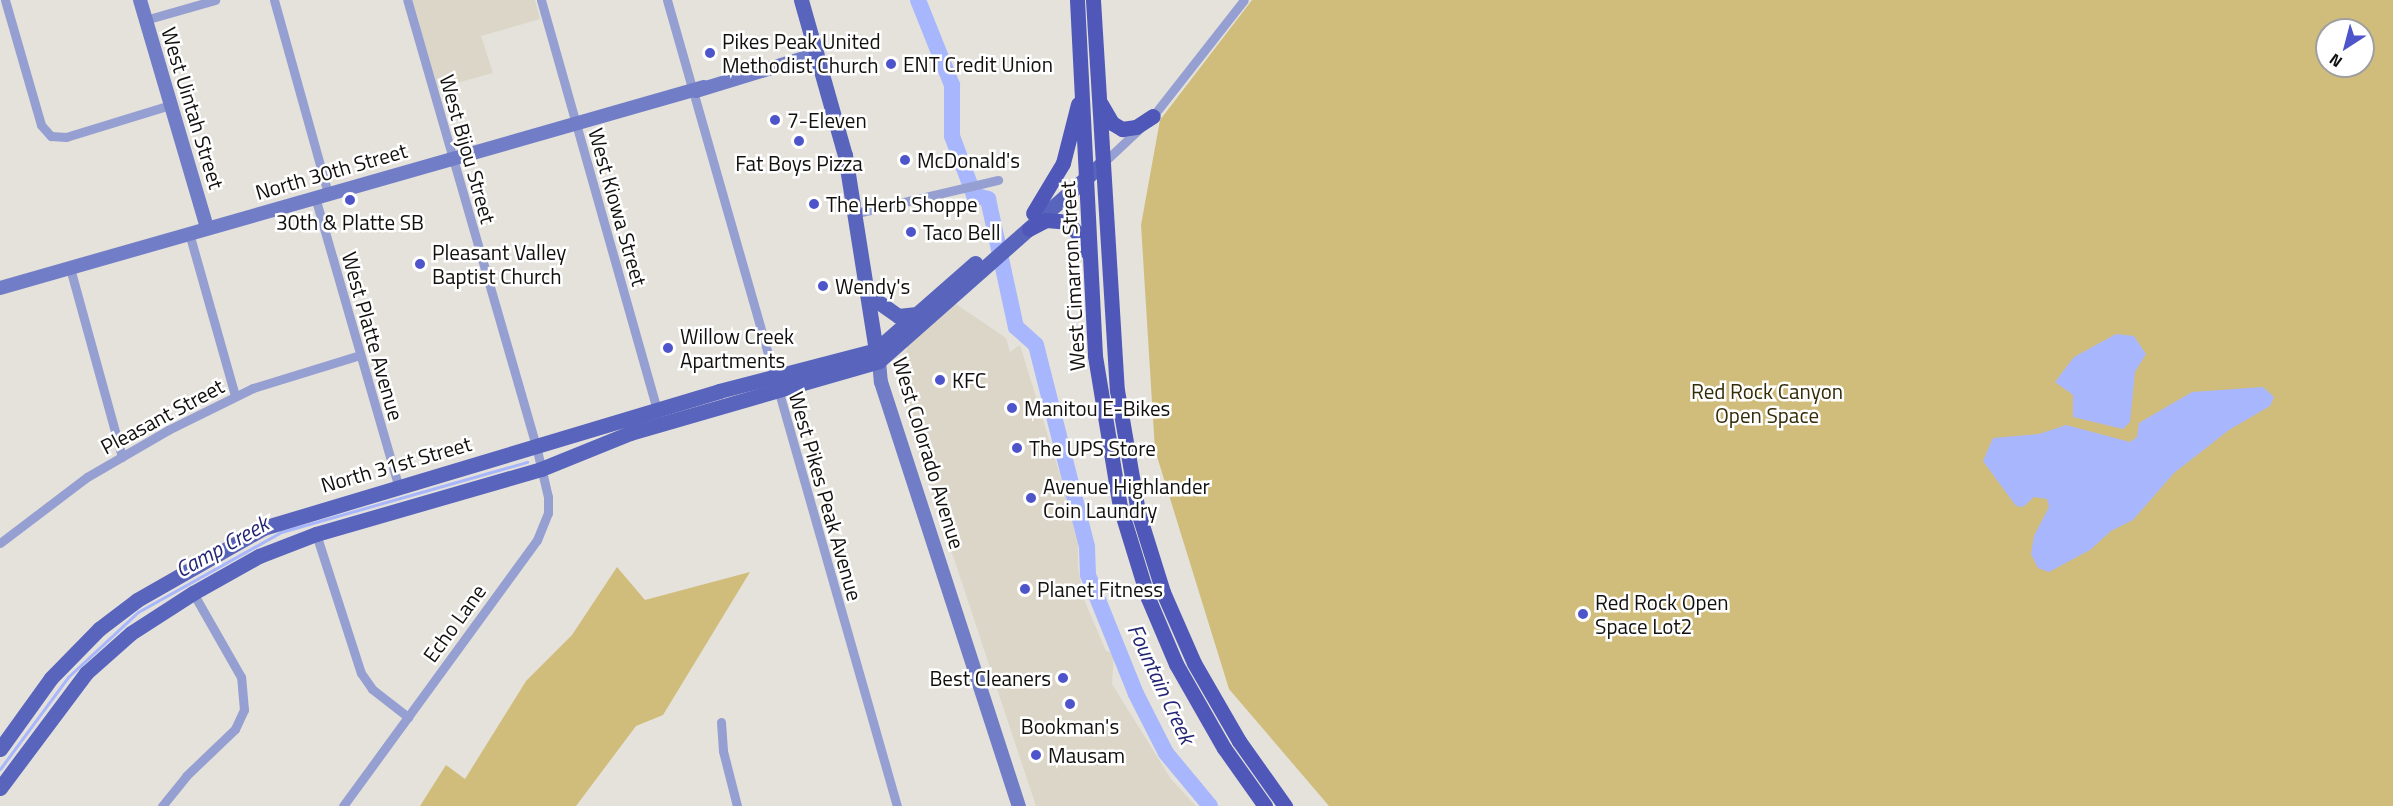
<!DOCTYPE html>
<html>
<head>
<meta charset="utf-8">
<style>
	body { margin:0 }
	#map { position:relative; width:2393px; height:806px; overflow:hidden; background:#e4e2da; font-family:"Titillium Web",sans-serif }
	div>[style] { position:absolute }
	.built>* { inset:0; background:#dbd6c7 }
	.green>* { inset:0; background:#d1bd7b }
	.water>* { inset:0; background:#a8b6fe }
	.stream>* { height:3px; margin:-1.5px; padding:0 1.5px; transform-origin:1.5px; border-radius:1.5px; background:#a8b6fe }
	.river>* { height:16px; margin:-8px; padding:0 8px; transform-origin:8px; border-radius:8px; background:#a8b6fe }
	.minor>* { height:9px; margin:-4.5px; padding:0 4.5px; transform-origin:4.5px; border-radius:4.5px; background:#959fd1 }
	.secondary>* { height:14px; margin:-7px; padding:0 7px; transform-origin:7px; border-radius:7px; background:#717dc6 }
	.primary>* { height:15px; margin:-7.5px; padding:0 7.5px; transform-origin:7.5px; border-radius:7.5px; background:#5964bd }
	.trunk>* { height:15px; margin:-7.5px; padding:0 7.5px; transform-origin:7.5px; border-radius:7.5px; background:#4f58b9 }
	.dots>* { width:16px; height:16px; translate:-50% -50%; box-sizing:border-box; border:3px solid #fff; border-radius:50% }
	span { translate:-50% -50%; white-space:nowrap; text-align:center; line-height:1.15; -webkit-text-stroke:5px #fff; paint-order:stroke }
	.poi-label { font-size:21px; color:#11100e }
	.left { translate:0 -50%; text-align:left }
	.right { translate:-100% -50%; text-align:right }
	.street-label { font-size:21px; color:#11100e }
	.park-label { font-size:21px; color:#352b06 }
	.water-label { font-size:22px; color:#242575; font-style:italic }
	.north { position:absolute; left:2315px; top:18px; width:60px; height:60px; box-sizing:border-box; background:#fff; border:2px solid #a09f9f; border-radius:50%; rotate:216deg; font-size:16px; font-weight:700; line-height:24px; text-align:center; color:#11100e }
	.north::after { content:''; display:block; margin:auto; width:21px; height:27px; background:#4e55cb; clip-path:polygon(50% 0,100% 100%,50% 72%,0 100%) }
</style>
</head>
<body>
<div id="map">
	<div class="built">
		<i style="clip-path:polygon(412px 0,535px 0,540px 19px,481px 36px,493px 73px,438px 88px)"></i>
		<i style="clip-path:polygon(953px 302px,1006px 338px,1010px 352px,1020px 345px,1078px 534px,1078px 568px,1085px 602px,1106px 651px,1114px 653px,1112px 684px,1171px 779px,1196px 806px,1036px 806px,911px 429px,899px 375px,909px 341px)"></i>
	</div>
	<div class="green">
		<i style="clip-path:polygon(evenodd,1252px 0,2393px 0,2393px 806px,1329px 806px,1229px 689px,1155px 450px,1141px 225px,1160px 120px,1252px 0,2327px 30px,2363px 30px,2363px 66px,2327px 66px,2327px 30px)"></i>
		<i style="clip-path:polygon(617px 567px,645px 600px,750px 572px,663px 715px,636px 726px,576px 806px,420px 806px,446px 765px,465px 779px,526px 681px,572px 635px)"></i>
	</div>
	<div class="water">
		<i style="clip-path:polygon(2116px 334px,2134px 336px,2146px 354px,2135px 372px,2130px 422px,2123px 429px,2073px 417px,2073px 395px,2055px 382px,2074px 357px)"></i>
		<i style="clip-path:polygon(2263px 387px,2274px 397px,2270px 406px,2229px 430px,2174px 473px,2133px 520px,2111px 531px,2090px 550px,2049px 572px,2038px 568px,2031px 554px,2034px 536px,2049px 507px,2047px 499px,2034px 497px,2023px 507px,2016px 506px,1983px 461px,1993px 438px,2039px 434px,2066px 425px,2130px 442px,2137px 437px,2139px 423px,2192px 392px)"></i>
	</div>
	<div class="stream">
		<i style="left:0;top:769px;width:114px;rotate:-53.5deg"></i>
		<i style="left:68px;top:677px;width:96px;rotate:-42.9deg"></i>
		<i style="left:138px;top:612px;width:164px;rotate:-29.2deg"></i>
		<i style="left:281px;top:532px;width:256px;rotate:-15.9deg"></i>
	</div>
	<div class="river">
		<i style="left:918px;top:0;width:92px;rotate:68.2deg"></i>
		<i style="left:952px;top:85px;width:51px;rotate:90deg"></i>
		<i style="left:952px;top:136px;width:63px;rotate:69.6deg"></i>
		<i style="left:974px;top:195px;width:15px;rotate:16deg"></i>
		<i style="left:988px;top:199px;width:131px;rotate:77.7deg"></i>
		<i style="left:1016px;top:327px;width:27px;rotate:42deg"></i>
		<i style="left:1036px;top:345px;width:208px;rotate:75.8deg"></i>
		<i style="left:1087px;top:547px;width:28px;rotate:88deg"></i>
		<i style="left:1088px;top:575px;width:128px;rotate:68deg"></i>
		<i style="left:1136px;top:694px;width:66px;rotate:63deg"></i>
		<i style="left:1166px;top:753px;width:69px;rotate:50.3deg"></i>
	</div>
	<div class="minor">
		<i style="left:5px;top:0;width:130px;rotate:73.9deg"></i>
		<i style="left:41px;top:125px;width:15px;rotate:48deg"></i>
		<i style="left:51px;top:136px;width:15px;rotate:4deg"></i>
		<i style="left:66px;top:137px;width:109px;rotate:-17.1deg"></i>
		<i style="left:274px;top:0;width:201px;rotate:74.4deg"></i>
		<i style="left:541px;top:0;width:429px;rotate:74.2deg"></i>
		<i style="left:667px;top:0;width:91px;rotate:74.1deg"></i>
		<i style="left:145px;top:20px;width:73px;rotate:-15.9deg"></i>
		<i style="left:693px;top:91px;width:744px;rotate:74.08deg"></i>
		<i style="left:1103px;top:163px;width:69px;rotate:-43.2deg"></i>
		<i style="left:1153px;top:116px;width:147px;rotate:-51.9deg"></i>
		<i style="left:315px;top:197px;width:300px;rotate:73.9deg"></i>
		<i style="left:857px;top:213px;width:145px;rotate:-13.2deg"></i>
		<i style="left:189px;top:233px;width:169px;rotate:74.2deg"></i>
		<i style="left:70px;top:268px;width:196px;rotate:74.6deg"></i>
		<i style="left:316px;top:534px;width:146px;rotate:72.1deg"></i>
		<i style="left:361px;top:673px;width:19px;rotate:55deg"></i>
		<i style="left:372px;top:689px;width:46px;rotate:37.9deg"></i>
		<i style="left:0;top:543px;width:109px;rotate:-37.2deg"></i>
		<i style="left:87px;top:477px;width:94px;rotate:-30.1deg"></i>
		<i style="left:168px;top:430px;width:95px;rotate:-26.3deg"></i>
		<i style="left:253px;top:388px;width:112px;rotate:-17.1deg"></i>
		<i style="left:721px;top:722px;width:29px;rotate:86deg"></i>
		<i style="left:723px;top:751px;width:57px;rotate:75.7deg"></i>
		<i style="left:162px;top:806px;width:38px;rotate:-51deg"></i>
		<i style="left:186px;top:776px;width:68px;rotate:-43.8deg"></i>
		<i style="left:235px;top:729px;width:21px;rotate:-65deg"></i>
		<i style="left:244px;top:710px;width:33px;rotate:-95deg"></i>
		<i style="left:241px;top:677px;width:97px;rotate:-119.7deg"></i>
		<i style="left:343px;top:806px;width:329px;rotate:-53.9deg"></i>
		<i style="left:537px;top:540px;width:29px;rotate:-68deg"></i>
		<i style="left:548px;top:513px;width:16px;rotate:-90deg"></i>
		<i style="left:548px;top:497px;width:52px;rotate:-103.2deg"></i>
		<i style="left:536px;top:446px;width:464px;rotate:-106.1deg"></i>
	</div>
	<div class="secondary">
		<i style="left:140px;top:0;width:238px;rotate:73.6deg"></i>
		<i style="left:696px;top:91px;width:127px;rotate:-17deg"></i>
		<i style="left:0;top:288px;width:732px;rotate:-15.93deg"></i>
		<i style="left:879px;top:361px;width:21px;rotate:85deg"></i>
		<i style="left:881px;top:382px;width:446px;rotate:72deg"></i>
	</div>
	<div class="primary">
		<i style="left:801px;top:0;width:161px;rotate:74.2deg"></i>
		<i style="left:845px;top:155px;width:204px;rotate:81deg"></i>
		<i style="left:867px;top:294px;width:38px;rotate:35deg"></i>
		<i style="left:898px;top:316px;width:19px;rotate:-6deg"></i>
		<i style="left:0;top:749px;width:87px;rotate:-54.3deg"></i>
		<i style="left:51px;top:678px;width:69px;rotate:-45.6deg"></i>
		<i style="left:99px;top:629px;width:48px;rotate:-37.3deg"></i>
		<i style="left:137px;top:600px;width:145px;rotate:-29.7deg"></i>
		<i style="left:263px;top:528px;width:476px;rotate:-16.7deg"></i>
		<i style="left:719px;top:391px;width:162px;rotate:-14.6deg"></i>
		<i style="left:876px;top:350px;width:132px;rotate:-41.3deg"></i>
		<i style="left:0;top:788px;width:144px;rotate:-53.2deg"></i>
		<i style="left:86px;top:673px;width:60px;rotate:-41.6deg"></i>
		<i style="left:131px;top:633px;width:74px;rotate:-32.8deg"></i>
		<i style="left:193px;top:593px;width:76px;rotate:-29.3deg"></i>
		<i style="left:259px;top:556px;width:61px;rotate:-21.1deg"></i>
		<i style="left:316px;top:534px;width:234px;rotate:-16.1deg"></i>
		<i style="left:541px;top:469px;width:96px;rotate:-22deg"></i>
		<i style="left:630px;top:433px;width:259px;rotate:-16.1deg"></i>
		<i style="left:879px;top:361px;width:299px;rotate:-41.5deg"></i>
	</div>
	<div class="trunk">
		<i style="left:1077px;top:0;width:356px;rotate:87.1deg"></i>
		<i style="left:1095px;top:356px;width:153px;rotate:80.6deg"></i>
		<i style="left:1120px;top:507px;width:95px;rotate:72.9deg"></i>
		<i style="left:1148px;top:598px;width:72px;rotate:67deg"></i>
		<i style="left:1176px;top:664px;width:97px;rotate:60.3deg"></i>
		<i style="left:1224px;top:748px;width:71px;rotate:54.7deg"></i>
		<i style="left:1093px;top:0;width:391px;rotate:86.5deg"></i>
		<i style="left:1117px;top:390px;width:124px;rotate:80.2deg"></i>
		<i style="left:1138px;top:512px;width:84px;rotate:72.6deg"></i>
		<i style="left:1163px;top:592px;width:77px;rotate:66.4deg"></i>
		<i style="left:1194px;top:663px;width:90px;rotate:60deg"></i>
		<i style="left:1239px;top:741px;width:80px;rotate:54.7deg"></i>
		<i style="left:1101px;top:104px;width:22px;rotate:60deg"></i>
		<i style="left:1112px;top:123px;width:12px;rotate:31deg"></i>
		<i style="left:1122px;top:129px;width:14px;rotate:-8deg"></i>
		<i style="left:1136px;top:127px;width:20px;rotate:-33deg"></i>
		<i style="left:1033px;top:213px;width:58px;rotate:-59deg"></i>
		<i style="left:1063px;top:163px;width:61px;rotate:-75.7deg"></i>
		<i style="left:1029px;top:229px;width:19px;rotate:-28deg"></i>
		<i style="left:1046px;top:220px;width:21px;rotate:5deg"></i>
		<i style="left:1067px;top:222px;width:25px;rotate:47deg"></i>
		<i style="left:1084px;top:240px;width:12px;rotate:76deg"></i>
	</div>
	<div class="dots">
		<i style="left:710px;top:53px;background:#4e55cb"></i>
		<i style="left:891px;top:64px;background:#4e55cb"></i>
		<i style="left:775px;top:120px;background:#4e55cb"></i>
		<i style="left:799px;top:141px;background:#4e55cb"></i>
		<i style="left:905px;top:160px;background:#4e55cb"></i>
		<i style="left:350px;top:200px;background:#4e55cb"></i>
		<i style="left:814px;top:204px;background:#4e55cb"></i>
		<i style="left:911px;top:232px;background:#4e55cb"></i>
		<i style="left:420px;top:264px;background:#4e55cb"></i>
		<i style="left:823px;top:286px;background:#4e55cb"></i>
		<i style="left:668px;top:348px;background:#4e55cb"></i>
		<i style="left:940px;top:380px;background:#4e55cb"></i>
		<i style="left:1012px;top:408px;background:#4e55cb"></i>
		<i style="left:1017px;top:448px;background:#4e55cb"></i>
		<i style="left:1031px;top:498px;background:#4e55cb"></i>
		<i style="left:1025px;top:589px;background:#4e55cb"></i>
		<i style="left:1583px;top:614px;background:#4e55cb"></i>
		<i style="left:1063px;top:678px;background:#4e55cb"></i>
		<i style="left:1070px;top:704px;background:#4e55cb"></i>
		<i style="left:1036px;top:755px;background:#4e55cb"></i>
	</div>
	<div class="poi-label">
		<span class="left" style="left:722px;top:53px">Pikes Peak United<br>Methodist Church</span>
		<span class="left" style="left:903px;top:64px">ENT Credit Union</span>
		<span class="left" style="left:787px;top:120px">7-Eleven</span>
		<span class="left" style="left:917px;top:160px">McDonald's</span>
		<span style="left:799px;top:163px">Fat Boys Pizza</span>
		<span class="left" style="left:826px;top:204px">The Herb Shoppe</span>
		<span style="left:350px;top:222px">30th &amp; Platte SB</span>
		<span class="left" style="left:923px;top:232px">Taco Bell</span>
		<span class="left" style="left:432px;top:264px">Pleasant Valley<br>Baptist Church</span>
		<span class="left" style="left:835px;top:286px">Wendy's</span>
		<span class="left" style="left:680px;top:348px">Willow Creek<br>Apartments</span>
		<span class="left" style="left:952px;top:380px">KFC</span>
		<span class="left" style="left:1024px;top:408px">Manitou E-Bikes</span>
		<span class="left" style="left:1029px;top:448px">The UPS Store</span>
		<span class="left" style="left:1043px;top:498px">Avenue Highlander<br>Coin Laundry</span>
		<span class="left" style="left:1037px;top:589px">Planet Fitness</span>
		<span class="left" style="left:1595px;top:614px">Red Rock Open<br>Space Lot2</span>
		<span class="right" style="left:1051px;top:678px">Best Cleaners</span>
		<span style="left:1070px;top:726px">Bookman's</span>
		<span class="left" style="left:1048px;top:755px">Mausam</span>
	</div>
	<div class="street-label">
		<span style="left:193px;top:108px;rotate:73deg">West Uintah Street</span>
		<span style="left:468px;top:149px;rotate:74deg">West Bijou Street</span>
		<span style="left:331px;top:171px;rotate:-16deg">North 30th Street</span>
		<span style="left:618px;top:207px;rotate:74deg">West Kiowa Street</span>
		<span style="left:1072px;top:276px;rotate:-93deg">West Cimarron Street</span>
		<span style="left:373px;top:336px;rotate:74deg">West Platte Avenue</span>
		<span style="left:162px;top:416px;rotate:-28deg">Pleasant Street</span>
		<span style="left:929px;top:453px;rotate:73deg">West Colorado Avenue</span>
		<span style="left:396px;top:464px;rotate:-16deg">North 31st Street</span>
		<span style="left:826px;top:496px;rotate:74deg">West Pikes Peak Avenue</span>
		<span style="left:454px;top:623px;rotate:-54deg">Echo Lane</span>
	</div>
	<div class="park-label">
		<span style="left:1767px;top:403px">Red Rock Canyon<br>Open Space</span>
	</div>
	<div class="water-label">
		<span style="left:222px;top:547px;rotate:-29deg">Camp Creek</span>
		<span style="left:1161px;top:684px;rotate:65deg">Fountain Creek</span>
	</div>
	<div class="north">N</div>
</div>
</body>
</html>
